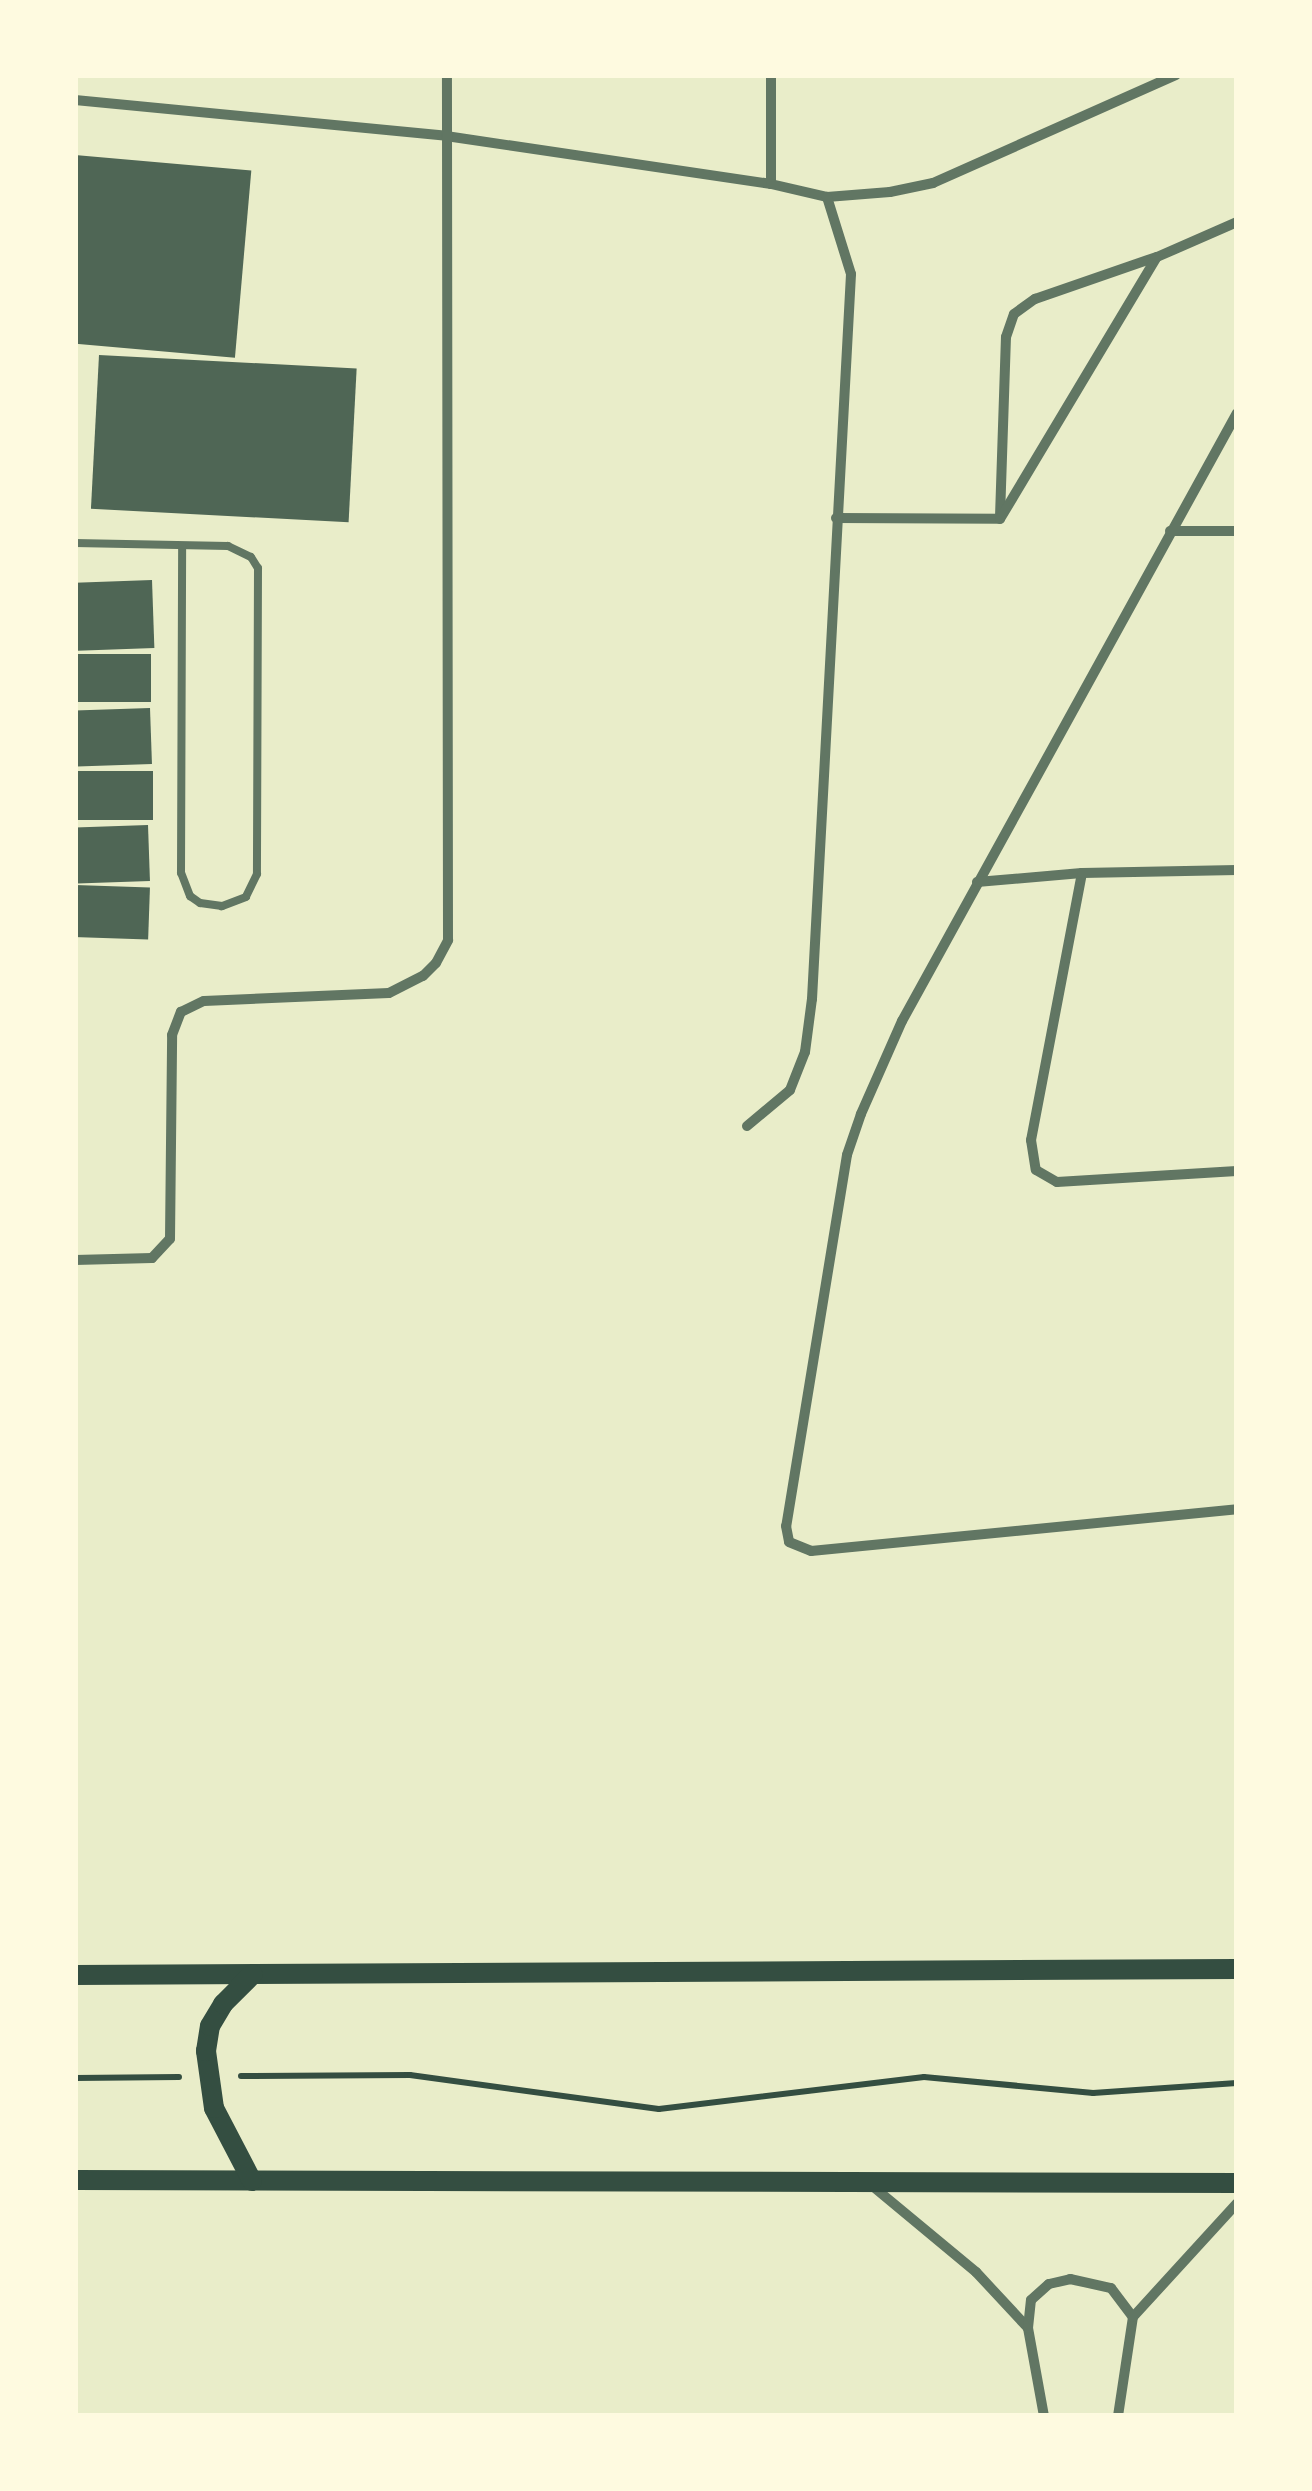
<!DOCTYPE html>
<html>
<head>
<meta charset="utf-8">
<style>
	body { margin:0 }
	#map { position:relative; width:1312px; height:2491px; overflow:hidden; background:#e9edc9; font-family:"Open Sans",sans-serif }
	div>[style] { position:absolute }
	.building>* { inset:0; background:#4f6655; transform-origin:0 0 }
	.path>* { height:6px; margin:-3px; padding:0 3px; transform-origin:3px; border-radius:3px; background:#344e41 }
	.service>* { height:8px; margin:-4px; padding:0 4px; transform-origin:4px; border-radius:4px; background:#617663 }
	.minor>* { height:10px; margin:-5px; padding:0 5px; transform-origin:5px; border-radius:5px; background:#617663 }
	.secondary>* { height:20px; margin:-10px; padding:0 10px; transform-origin:10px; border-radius:10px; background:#344e41 }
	span { translate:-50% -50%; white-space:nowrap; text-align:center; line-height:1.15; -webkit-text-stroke:8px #fefae0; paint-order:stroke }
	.frame { position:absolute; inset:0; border:78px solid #fefae0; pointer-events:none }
</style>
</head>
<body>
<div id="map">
	<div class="building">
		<i style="left:75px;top:155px;width:177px;height:188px;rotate:5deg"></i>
		<i style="left:99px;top:355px;width:258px;height:154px;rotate:3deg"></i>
		<i style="left:152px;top:580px;width:68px;height:77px;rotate:88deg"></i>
		<i style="left:75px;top:654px;width:76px;height:48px"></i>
		<i style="left:150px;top:708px;width:56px;height:75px;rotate:88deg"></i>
		<i style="left:75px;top:771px;width:78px;height:49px"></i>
		<i style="left:148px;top:825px;width:56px;height:73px;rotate:88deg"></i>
		<i style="left:75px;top:885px;width:75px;height:52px;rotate:2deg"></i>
	</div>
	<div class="path">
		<i style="left:241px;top:2076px;width:169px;rotate:-0.3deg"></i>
		<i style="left:410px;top:2075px;width:251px;rotate:7.8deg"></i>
		<i style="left:659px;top:2109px;width:267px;rotate:-6.9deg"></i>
		<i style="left:924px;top:2077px;width:170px;rotate:5.4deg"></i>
		<i style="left:1093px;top:2093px;width:144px;rotate:-4deg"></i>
		<i style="left:75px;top:2078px;width:104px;rotate:-0.6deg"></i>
	</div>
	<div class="service">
		<i style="left:75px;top:543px;width:153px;rotate:1.1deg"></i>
		<i style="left:228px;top:546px;width:25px;rotate:26deg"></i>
		<i style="left:251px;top:557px;width:13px;rotate:58deg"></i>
		<i style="left:258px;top:568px;width:306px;rotate:90.2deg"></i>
		<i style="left:257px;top:874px;width:25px;rotate:116deg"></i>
		<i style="left:246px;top:897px;width:26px;rotate:159deg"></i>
		<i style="left:222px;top:906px;width:22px;rotate:-172deg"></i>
		<i style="left:200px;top:903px;width:12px;rotate:-145deg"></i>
		<i style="left:190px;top:896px;width:25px;rotate:-111deg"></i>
		<i style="left:181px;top:873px;width:327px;rotate:-89.8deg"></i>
	</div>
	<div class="minor">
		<i style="left:771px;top:75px;width:109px;rotate:90deg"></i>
		<i style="left:75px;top:100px;width:373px;rotate:5.5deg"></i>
		<i style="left:446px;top:136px;width:329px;rotate:8.4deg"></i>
		<i style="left:771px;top:184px;width:57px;rotate:13.1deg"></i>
		<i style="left:827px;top:197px;width:63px;rotate:-4.5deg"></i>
		<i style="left:890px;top:192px;width:44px;rotate:-11.8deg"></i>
		<i style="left:933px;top:183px;width:266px;rotate:-24deg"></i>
		<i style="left:1237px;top:413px;width:694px;rotate:118.85deg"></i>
		<i style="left:902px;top:1021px;width:102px;rotate:113.8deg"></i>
		<i style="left:861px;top:1114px;width:43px;rotate:108.9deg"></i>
		<i style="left:847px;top:1155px;width:376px;rotate:99.3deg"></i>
		<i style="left:786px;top:1526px;width:16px;rotate:79deg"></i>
		<i style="left:789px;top:1542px;width:24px;rotate:22deg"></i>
		<i style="left:811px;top:1551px;width:428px;rotate:-5.6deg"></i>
		<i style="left:1000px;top:517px;width:180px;rotate:-88.1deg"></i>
		<i style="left:1006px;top:337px;width:24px;rotate:-71deg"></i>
		<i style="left:1014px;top:314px;width:26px;rotate:-36deg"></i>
		<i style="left:1035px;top:299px;width:128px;rotate:-19.1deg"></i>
		<i style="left:836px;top:518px;width:164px;rotate:0.3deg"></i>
		<i style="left:1000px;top:519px;width:305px;rotate:-59.1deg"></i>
		<i style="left:1157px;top:257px;width:87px;rotate:-23.6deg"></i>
		<i style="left:1170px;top:531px;width:67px"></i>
		<i style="left:1082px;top:873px;width:272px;rotate:100.8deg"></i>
		<i style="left:1031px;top:1140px;width:30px;rotate:81deg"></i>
		<i style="left:1036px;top:1170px;width:24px;rotate:30deg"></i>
		<i style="left:1057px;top:1182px;width:180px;rotate:-3.5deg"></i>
		<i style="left:977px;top:882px;width:105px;rotate:-4.9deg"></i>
		<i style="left:1082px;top:873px;width:155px;rotate:-1.1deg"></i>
		<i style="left:747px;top:1126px;width:56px;rotate:-39.9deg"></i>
		<i style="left:790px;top:1090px;width:41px;rotate:-68.5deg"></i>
		<i style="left:805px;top:1052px;width:53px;rotate:-82.5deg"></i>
		<i style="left:812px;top:999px;width:726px;rotate:-86.92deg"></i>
		<i style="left:851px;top:274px;width:81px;rotate:-107.3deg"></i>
		<i style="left:75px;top:1260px;width:77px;rotate:-1.5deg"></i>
		<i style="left:152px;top:1258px;width:26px;rotate:-47deg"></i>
		<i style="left:170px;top:1239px;width:204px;rotate:-89.4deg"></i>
		<i style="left:172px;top:1035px;width:25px;rotate:-69deg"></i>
		<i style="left:181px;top:1012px;width:25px;rotate:-26deg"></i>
		<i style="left:204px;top:1001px;width:185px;rotate:-2.5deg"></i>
		<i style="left:389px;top:993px;width:38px;rotate:-27deg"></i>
		<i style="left:423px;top:976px;width:18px;rotate:-45deg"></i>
		<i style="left:436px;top:963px;width:26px;rotate:-62deg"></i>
		<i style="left:448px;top:940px;width:865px;rotate:-90.07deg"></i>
		<i style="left:870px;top:2184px;width:138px;rotate:39.7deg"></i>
		<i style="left:976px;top:2272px;width:76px;rotate:47.1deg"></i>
		<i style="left:1028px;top:2328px;width:89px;rotate:79.7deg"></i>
		<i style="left:1028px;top:2328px;width:28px;rotate:-84deg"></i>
		<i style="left:1031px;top:2300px;width:24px;rotate:-42deg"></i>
		<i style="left:1049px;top:2284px;width:22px;rotate:-13deg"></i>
		<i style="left:1070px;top:2279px;width:42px;rotate:12.4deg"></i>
		<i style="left:1111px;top:2288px;width:36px;rotate:53deg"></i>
		<i style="left:1118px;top:2416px;width:100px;rotate:-81.4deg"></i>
		<i style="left:1133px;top:2317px;width:154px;rotate:-47.6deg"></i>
	</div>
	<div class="secondary">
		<i style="left:75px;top:1975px;width:1162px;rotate:-0.3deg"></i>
		<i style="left:75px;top:2180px;width:1162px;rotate:0.15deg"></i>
		<i style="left:252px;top:2181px;width:82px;rotate:-117.5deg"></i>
		<i style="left:214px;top:2108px;width:58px;rotate:-98deg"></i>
		<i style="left:206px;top:2051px;width:25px;rotate:-81deg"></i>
		<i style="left:210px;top:2026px;width:26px;rotate:-59deg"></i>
		<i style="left:223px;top:2004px;width:42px;rotate:-45deg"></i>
	</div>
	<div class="frame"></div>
</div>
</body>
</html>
